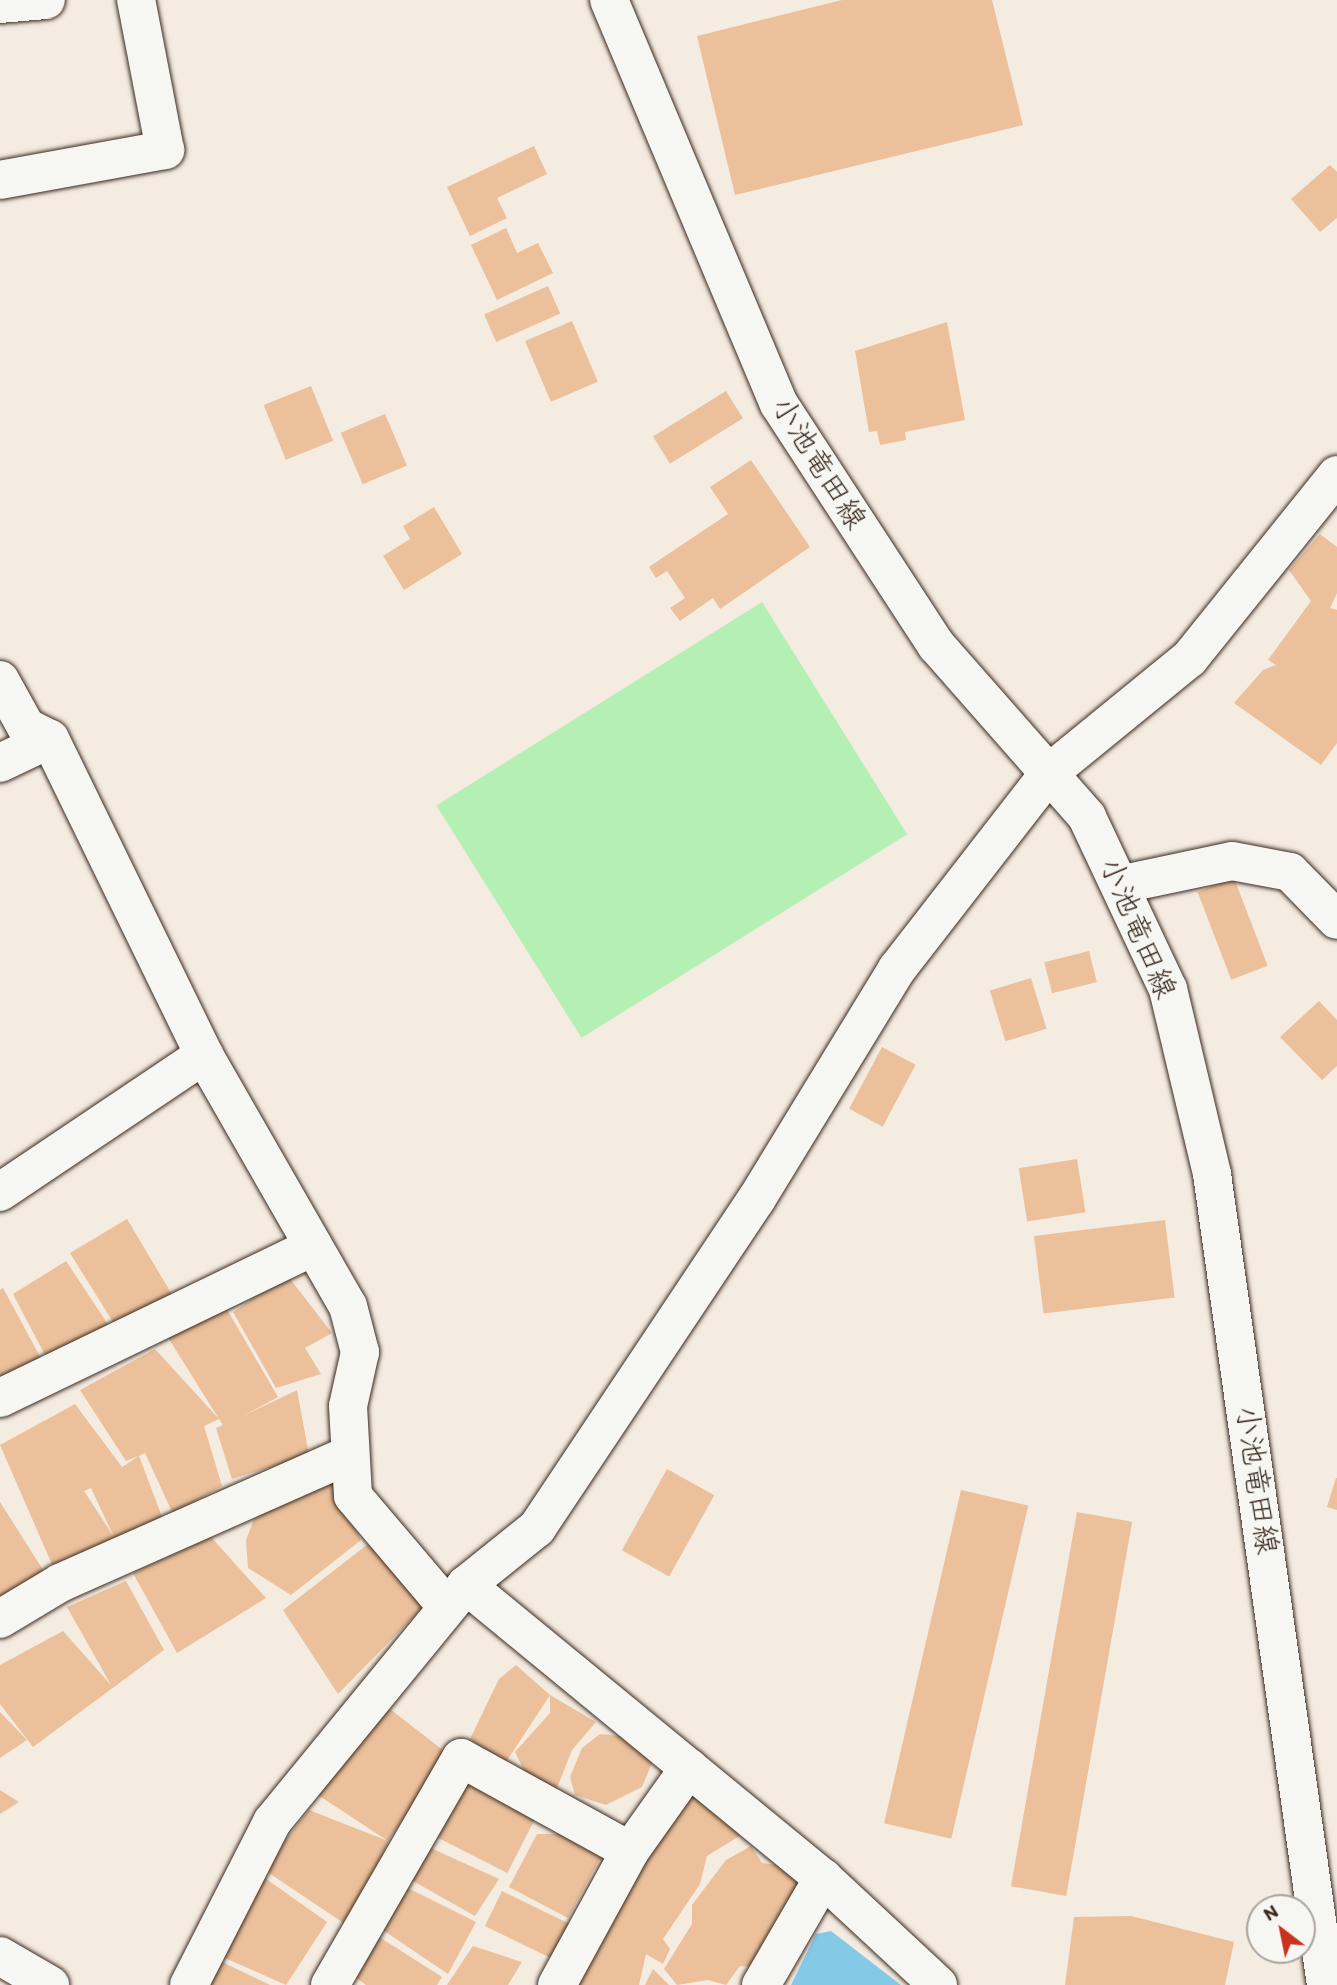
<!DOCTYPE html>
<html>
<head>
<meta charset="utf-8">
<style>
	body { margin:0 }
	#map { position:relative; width:1337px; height:1985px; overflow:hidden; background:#f4ebe1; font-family:Itim,"Klee One",sans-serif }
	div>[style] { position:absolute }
	.green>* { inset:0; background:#b4efb4; transform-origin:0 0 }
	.water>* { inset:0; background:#84c9e6 }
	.building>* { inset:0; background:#ebc09b; transform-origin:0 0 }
	.roads { filter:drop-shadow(0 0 2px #3b2a1e) drop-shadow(0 0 2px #3b2a1e) }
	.minor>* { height:38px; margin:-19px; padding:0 19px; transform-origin:19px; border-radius:19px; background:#f6f6f2 }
	.major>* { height:38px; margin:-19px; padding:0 19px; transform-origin:19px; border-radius:19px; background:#f6f6f2 }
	span { translate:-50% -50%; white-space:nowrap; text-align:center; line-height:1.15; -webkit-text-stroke:5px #f6f6f2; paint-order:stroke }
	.street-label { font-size:30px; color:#3b2a1e }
	.north { position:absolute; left:1246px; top:1894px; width:70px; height:70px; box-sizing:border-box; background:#f6f6f2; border:2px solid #aba49d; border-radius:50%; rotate:328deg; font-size:19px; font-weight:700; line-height:28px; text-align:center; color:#3b2a1e }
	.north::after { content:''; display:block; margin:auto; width:24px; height:32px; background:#c8321e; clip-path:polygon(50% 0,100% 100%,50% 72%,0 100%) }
</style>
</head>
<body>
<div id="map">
	<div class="green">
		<i style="left:762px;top:602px;width:274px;height:384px;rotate:58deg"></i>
	</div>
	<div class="water">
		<i style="clip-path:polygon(831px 1931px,901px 1985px,791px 1985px,816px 1934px)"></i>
	</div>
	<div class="building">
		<i style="clip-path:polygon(842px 0,992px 0,1023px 125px,735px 195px,697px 36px)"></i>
		<i style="clip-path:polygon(534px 146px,547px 174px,497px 198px,507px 218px,470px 236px,447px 187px)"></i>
		<i style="clip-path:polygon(1330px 165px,1337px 172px,1337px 218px,1320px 232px,1291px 199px)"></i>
		<i style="clip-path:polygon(506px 228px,517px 253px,538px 243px,553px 273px,497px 300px,471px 245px)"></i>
		<i style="left:548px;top:286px;width:30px;height:70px;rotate:66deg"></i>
		<i style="left:572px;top:321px;width:66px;height:51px;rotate:67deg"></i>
		<i style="clip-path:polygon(947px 322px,965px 420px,905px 432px,906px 440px,880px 445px,877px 431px,869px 432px,855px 351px)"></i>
		<i style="left:311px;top:386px;width:59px;height:51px;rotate:68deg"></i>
		<i style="left:726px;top:391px;width:32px;height:86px;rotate:58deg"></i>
		<i style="left:385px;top:414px;width:56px;height:48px;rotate:67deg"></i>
		<i style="clip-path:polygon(751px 460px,810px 547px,720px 609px,713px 598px,680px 621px,670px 608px,685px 598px,667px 571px,656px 578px,649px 567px,728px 514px,710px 487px)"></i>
		<i style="clip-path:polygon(434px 507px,462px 554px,404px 590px,383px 556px,410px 539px,403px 526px)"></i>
		<i style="clip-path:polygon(1320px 534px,1337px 547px,1337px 593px,1330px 608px,1337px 610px,1337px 743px,1321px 765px,1234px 703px,1263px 670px,1276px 665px,1268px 660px,1311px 601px,1289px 570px)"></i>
		<i style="left:1234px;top:878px;width:94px;height:39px;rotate:69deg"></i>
		<i style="left:1089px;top:951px;width:32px;height:46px;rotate:76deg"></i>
		<i style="left:1031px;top:978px;width:53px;height:43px;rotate:73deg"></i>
		<i style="clip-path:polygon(1319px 1001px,1337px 1020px,1337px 1066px,1322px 1080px,1280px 1037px)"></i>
		<i style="left:882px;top:1047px;width:38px;height:70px;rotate:28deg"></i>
		<i style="left:1077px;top:1159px;width:54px;height:59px;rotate:81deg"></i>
		<i style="clip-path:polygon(127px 1219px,177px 1303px,113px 1322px,70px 1253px)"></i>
		<i style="left:1165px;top:1220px;width:78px;height:132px;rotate:83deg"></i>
		<i style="clip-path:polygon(66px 1261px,115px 1335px,46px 1357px,13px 1294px)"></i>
		<i style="clip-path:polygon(287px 1275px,332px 1333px,305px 1348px,321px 1374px,276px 1388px,233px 1312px)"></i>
		<i style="clip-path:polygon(3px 1288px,44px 1364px,0 1380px,0 1290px)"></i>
		<i style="clip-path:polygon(225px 1306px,278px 1397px,241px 1417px,297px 1390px,309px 1455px,232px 1479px,216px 1428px,223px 1425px,219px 1419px,204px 1426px,222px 1486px,173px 1514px,145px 1453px,139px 1456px,164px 1522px,118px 1544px,114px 1537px,91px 1488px,84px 1491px,114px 1537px,54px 1569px,0 1445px,75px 1404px,122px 1467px,139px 1456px,126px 1461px,80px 1390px,155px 1349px,219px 1419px,167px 1336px)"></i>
		<i style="left:667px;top:1469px;width:54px;height:93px;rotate:29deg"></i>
		<i style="clip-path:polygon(1336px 1478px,1337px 1478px,1337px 1510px,1327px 1507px)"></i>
		<i style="clip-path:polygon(331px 1481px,361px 1540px,291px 1595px,248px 1568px,246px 1540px,254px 1519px,277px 1502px)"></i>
		<i style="left:961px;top:1490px;width:69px;height:342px;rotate:13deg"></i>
		<i style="clip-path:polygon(0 1502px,45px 1573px,0 1601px)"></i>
		<i style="left:1077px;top:1512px;width:56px;height:380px;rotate:10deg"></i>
		<i style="clip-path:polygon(211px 1537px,266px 1598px,177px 1653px,133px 1573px)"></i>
		<i style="clip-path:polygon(368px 1544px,430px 1600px,338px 1694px,283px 1610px)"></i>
		<i style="clip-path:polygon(126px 1581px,164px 1650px,33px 1747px,0 1704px,0 1665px,63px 1631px,111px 1685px,67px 1607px)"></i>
		<i style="clip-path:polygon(516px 1665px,550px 1695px,504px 1765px,470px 1739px,499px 1679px)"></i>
		<i style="clip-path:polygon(550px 1695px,596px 1722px,572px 1750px,557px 1788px,529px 1781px,515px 1752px,550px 1713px)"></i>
		<i style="clip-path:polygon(386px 1706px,448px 1754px,388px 1841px,354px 1930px,263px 1869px,309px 1810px,388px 1841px,318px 1795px)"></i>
		<i style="clip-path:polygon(0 1712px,27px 1740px,0 1758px)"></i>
		<i style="clip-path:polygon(600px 1734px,629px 1737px,652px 1763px,642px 1787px,606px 1805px,575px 1795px,570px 1777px,582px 1748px)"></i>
		<i style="left:462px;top:1777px;width:84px;height:65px;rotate:27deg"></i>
		<i style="clip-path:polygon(685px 1785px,741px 1835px,707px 1856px,700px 1884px,663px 1939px,670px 1949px,663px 1964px,646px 1954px,639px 1985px,577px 1985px)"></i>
		<i style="clip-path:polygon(0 1790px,19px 1802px,0 1814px)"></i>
		<i style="clip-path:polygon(537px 1834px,561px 1834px,604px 1851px,568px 1918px,509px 1887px)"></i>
		<i style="clip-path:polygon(422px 1844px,499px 1879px,475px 1916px,406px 1877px)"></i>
		<i style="clip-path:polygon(751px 1846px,762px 1863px,794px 1867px,804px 1888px,756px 1967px,740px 1966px,726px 1985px,708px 1980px,677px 1985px,664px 1969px,692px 1924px,692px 1905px,726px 1860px)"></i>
		<i style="clip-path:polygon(262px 1876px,327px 1922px,286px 1985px,223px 1957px)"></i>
		<i style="clip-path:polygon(402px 1885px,476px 1922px,448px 1974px,380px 1928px)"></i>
		<i style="left:502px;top:1891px;width:76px;height:39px;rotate:26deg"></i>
		<i style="clip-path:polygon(1131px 1916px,1234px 1942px,1225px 1985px,1065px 1985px,1074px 1917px)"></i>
		<i style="clip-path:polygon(373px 1933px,442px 1977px,437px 1985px,366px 1985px,347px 1971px)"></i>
		<i style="clip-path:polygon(473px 1946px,522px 1962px,508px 1985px,447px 1985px)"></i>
		<i style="clip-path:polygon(218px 1960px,270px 1985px,207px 1985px)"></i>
		<i style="clip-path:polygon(653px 1969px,669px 1985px,645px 1985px)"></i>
	</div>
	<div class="roads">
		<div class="minor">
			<i style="left:0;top:4px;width:46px;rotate:-5deg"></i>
			<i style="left:0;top:180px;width:168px;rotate:-10.3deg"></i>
			<i style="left:165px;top:150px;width:153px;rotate:-100.9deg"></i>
			<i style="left:0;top:680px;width:54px;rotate:61deg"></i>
			<i style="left:26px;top:727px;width:27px;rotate:27deg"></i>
			<i style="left:50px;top:739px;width:352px;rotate:64deg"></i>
			<i style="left:204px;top:1055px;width:289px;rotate:60.2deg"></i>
			<i style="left:348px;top:1306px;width:48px;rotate:75.4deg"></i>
			<i style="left:360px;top:1352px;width:55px;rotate:102.5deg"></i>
			<i style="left:348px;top:1406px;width:90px;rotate:86.8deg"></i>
			<i style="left:353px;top:1496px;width:145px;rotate:49.7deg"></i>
			<i style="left:0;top:763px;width:55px;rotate:-25.6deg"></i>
			<i style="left:1123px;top:884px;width:111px;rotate:-11.9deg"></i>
			<i style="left:1232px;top:861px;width:59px;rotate:10.7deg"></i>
			<i style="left:1290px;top:872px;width:67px;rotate:45.6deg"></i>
			<i style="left:0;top:1192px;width:246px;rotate:-33.9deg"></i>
			<i style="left:0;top:1398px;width:348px;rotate:-25.8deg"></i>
			<i style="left:466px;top:1585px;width:462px;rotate:39.4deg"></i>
			<i style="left:823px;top:1878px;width:157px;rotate:42.9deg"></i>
			<i style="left:0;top:1619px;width:70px;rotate:-31deg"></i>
			<i style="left:60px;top:1583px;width:313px;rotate:-23.9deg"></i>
			<i style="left:0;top:1956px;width:58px;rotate:30.1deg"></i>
			<i style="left:189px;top:1985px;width:183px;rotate:-63deg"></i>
			<i style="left:272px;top:1822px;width:306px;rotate:-50.7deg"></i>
			<i style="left:466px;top:1585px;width:91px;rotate:-38.8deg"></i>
			<i style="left:537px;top:1528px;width:394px;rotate:-56.3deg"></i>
			<i style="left:756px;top:1200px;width:271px;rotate:-58.6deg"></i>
			<i style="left:897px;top:969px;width:248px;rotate:-52.2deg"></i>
			<i style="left:1049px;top:773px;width:181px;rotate:-39.2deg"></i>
			<i style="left:1189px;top:659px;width:236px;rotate:-51.2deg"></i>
			<i style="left:330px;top:1985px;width:262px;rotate:-60deg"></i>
			<i style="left:461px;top:1758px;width:193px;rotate:28.8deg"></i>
			<i style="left:557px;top:1985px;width:153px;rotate:-61.4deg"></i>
			<i style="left:630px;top:1851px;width:102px;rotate:-54.6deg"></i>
			<i style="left:761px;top:1985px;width:124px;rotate:-59.9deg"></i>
		</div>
		<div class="major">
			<i style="left:609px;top:0;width:438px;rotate:67.2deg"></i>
			<i style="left:779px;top:404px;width:289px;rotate:56.9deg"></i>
			<i style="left:937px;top:646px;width:227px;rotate:48.7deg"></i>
			<i style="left:1087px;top:817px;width:190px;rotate:64.8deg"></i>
			<i style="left:1168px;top:989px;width:190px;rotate:76.6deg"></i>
			<i style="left:1212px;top:1174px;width:819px;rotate:82deg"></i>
		</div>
	</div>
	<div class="street-label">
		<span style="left:819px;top:463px;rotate:58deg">小池竜田線</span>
		<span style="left:1138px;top:928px;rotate:67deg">小池竜田線</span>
		<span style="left:1257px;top:1480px;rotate:82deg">小池竜田線</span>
	</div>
	<div class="north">N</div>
</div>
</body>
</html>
